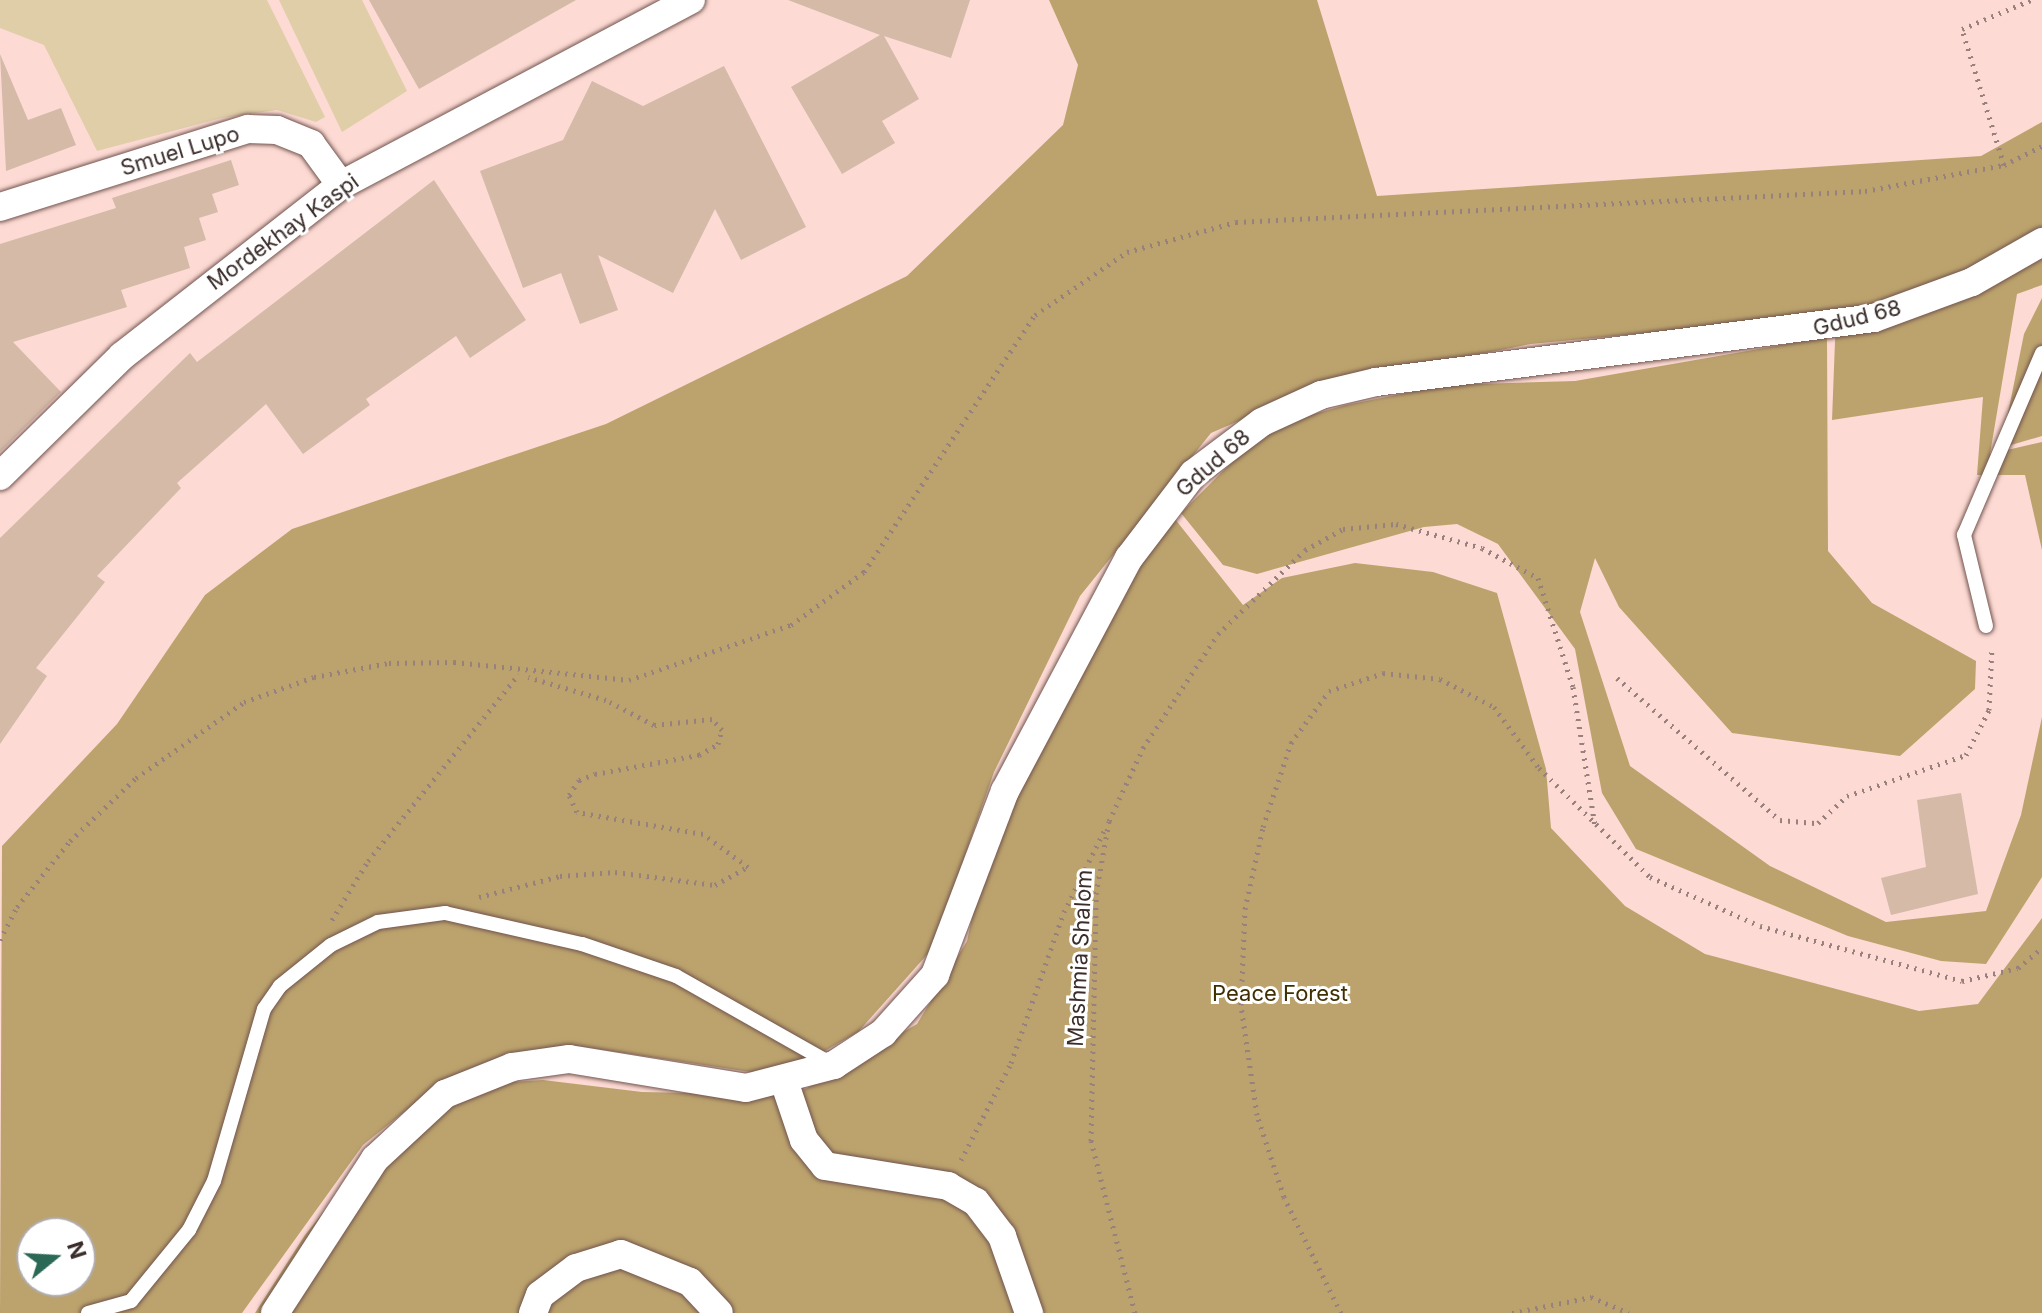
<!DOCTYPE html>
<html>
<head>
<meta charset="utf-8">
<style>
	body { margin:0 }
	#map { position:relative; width:2042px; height:1313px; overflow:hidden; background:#fddad4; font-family:Inter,sans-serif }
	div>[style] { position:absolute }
	.green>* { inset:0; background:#e0cea8 }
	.forest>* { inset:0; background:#bca36d }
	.building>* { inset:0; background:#d4baa7 }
	.path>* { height:5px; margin-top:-2.5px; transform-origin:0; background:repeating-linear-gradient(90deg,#98807c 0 2px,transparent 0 8px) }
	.roads { filter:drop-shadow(0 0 2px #71544e) drop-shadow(0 0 2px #71544e) }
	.lane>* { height:14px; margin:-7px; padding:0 7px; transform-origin:7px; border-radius:7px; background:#fff }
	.street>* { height:28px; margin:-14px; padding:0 14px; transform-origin:14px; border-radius:14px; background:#fff }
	span { translate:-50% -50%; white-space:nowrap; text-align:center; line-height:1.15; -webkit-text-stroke:6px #fff; paint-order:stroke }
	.street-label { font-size:22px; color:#3a2d2b }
	.park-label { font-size:22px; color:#402f00 }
	.north { position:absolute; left:16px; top:1217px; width:80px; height:80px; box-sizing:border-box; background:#fff; border:2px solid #b0abaa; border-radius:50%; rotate:72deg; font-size:22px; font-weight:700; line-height:32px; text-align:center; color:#3a2d2b }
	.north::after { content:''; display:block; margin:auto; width:28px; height:36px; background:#2b6956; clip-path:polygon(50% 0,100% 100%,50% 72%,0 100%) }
</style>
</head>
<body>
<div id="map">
	<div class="green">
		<i style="clip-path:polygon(0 0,267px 0,325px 117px,316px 122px,277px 110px,222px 118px,97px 151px,44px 45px,0 28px)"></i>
		<i style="clip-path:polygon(279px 0,362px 0,407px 91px,342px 132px)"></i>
	</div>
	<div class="forest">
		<i style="clip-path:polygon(evenodd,1049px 0,1317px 0,1377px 196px,1981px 156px,2042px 122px,2042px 285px,2017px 294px,1990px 454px,2042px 442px,2042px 550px,2025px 475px,1977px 475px,1983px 397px,1832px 420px,1836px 315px,1531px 344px,1322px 385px,1211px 433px,1080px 596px,994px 772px,933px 948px,858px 1032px,793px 1069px,757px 1073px,577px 1046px,507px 1053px,419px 1100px,363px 1145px,242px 1313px,0 1313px,2px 846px,117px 724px,205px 595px,292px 529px,606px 424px,907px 276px,1063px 125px,1078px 65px,1049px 0,32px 1233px,80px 1233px,80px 1281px,32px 1281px,32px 1233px)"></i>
		<i style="clip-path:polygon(2042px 298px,2042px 436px,2001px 448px,2024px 334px)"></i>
		<i style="clip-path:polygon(1827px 337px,1828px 551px,1872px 603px,1976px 661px,1975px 689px,1900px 756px,1732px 733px,1619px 607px,1595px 558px,1580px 612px,1630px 766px,1770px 866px,1886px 922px,1986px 911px,2021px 815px,2042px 717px,2042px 877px,1986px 964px,1941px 961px,1848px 936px,1636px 849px,1602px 793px,1575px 649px,1498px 544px,1457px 524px,1424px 527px,1257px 574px,1223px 565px,1181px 513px,1267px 427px,1346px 405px,1446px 385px,1575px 381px)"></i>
		<i style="clip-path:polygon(1171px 514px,1243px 605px,1282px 578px,1355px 563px,1433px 572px,1497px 593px,1546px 769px,1551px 828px,1625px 906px,1705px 954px,1919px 1011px,1978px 1004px,2042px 918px,2042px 1313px,255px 1313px,305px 1235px,376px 1147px,482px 1084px,543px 1080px,642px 1092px,795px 1095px,917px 1024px,967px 941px,981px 876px,1071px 676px)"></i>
	</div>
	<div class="building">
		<i style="clip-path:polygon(369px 0,576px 0,419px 89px)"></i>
		<i style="clip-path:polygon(788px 0,970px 0,951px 58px,884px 36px,919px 99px,882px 121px,895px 143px,842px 174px,791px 87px,880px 35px)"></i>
		<i style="clip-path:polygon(0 54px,28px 120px,61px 108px,76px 145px,6px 171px)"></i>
		<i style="clip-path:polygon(724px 66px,806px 227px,741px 260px,715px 209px,673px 293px,598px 255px,618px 310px,580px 324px,561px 273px,523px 288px,480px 171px,563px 140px,592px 81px,643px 106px)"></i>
		<i style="clip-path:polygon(231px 160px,239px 185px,212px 194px,218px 212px,199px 218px,206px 240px,184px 247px,190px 268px,121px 290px,127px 307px,13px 342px,61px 392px,0 452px,0 244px,116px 208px,112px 198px)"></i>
		<i style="clip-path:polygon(434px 180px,526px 320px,470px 358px,456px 336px,366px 399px,370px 405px,303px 454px,266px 404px,177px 483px,181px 488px,97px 576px,105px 582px,36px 668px,47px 676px,0 744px,0 538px,190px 353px,197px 362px)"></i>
		<i style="clip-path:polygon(1961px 793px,1978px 894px,1891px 915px,1881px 878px,1926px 867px,1917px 800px)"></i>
	</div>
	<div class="path">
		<i style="left:2004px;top:165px;width:142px;rotate:-107.2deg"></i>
		<i style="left:1962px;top:29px;width:75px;rotate:-22.8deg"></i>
		<i style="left:1617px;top:678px;width:216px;rotate:41.1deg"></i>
		<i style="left:1780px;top:820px;width:38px;rotate:5deg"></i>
		<i style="left:1818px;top:823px;width:40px;rotate:-43deg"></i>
		<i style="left:1847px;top:796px;width:126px;rotate:-19deg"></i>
		<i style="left:1966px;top:755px;width:51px;rotate:-62.9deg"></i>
		<i style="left:1989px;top:710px;width:63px;rotate:-87.3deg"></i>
		<i style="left:479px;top:897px;width:84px;rotate:-14.5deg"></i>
		<i style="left:560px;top:876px;width:55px;rotate:-4.2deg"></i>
		<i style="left:615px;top:872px;width:101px;rotate:7.4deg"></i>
		<i style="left:715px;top:885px;width:38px;rotate:-29deg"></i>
		<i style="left:748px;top:867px;width:56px;rotate:-143.7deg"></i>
		<i style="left:703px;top:834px;width:128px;rotate:-170.1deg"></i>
		<i style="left:577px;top:812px;width:19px;rotate:-115deg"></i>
		<i style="left:569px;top:795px;width:18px;rotate:-56deg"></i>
		<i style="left:579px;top:780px;width:17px;rotate:-21deg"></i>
		<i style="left:595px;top:774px;width:106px;rotate:-10.4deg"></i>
		<i style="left:699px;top:755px;width:22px;rotate:-30deg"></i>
		<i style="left:718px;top:744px;width:15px;rotate:-74deg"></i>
		<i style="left:722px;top:730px;width:15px;rotate:-132deg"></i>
		<i style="left:712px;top:719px;width:58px;rotate:174.1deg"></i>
		<i style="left:654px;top:725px;width:54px;rotate:-152.5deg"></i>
		<i style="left:606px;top:700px;width:81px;rotate:-163.6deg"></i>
		<i style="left:332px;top:920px;width:69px;rotate:-58.6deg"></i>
		<i style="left:368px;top:861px;width:240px;rotate:-51.1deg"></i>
		<i style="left:0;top:940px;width:37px;rotate:-63deg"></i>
		<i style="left:17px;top:907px;width:85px;rotate:-51.2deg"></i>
		<i style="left:70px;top:841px;width:91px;rotate:-43.7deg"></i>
		<i style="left:136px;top:778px;width:132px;rotate:-35.1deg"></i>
		<i style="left:244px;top:702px;width:74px;rotate:-19.7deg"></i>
		<i style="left:314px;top:677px;width:76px;rotate:-10.6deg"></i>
		<i style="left:389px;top:663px;width:65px;rotate:-0.9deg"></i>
		<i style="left:454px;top:662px;width:176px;rotate:5.9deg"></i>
		<i style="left:629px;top:680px;width:171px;rotate:-18.8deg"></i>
		<i style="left:791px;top:625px;width:90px;rotate:-36deg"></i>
		<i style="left:864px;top:572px;width:309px;rotate:-56.4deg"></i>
		<i style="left:1035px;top:315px;width:112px;rotate:-34.4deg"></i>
		<i style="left:1127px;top:252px;width:113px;rotate:-15.4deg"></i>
		<i style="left:1236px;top:222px;width:630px;rotate:-2.82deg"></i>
		<i style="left:1865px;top:191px;width:141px;rotate:-10.6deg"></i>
		<i style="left:2004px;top:165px;width:42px;rotate:-26.6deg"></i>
		<i style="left:961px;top:1160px;width:109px;rotate:-62.7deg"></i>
		<i style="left:1011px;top:1063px;width:160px;rotate:-70.7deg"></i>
		<i style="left:1064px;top:912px;width:93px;rotate:-63.7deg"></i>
		<i style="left:1135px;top:1313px;width:178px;rotate:-104.3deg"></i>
		<i style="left:1091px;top:1141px;width:247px;rotate:-88.8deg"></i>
		<i style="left:1096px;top:894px;width:74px;rotate:-79.9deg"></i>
		<i style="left:1109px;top:821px;width:81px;rotate:-65deg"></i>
		<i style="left:1143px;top:748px;width:136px;rotate:-56.7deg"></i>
		<i style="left:1218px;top:634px;width:121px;rotate:-44deg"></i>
		<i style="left:1305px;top:550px;width:43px;rotate:-28.9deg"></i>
		<i style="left:1343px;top:529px;width:53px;rotate:-5.4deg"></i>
		<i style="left:1396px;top:524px;width:89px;rotate:15.6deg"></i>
		<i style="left:1482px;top:548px;width:64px;rotate:28.2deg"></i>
		<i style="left:1538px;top:578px;width:114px;rotate:72.2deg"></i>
		<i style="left:1573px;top:687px;width:141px;rotate:81deg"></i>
		<i style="left:1341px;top:1313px;width:129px;rotate:-116.2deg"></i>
		<i style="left:1284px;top:1197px;width:86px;rotate:-108.2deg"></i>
		<i style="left:1257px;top:1115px;width:111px;rotate:-98.3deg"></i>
		<i style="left:1241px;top:1005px;width:96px;rotate:-87.6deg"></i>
		<i style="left:1245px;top:909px;width:84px;rotate:-77.6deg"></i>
		<i style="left:1263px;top:827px;width:89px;rotate:-71.6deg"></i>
		<i style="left:1291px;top:743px;width:64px;rotate:-53.8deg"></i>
		<i style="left:1329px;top:691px;width:57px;rotate:-18.4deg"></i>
		<i style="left:1383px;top:673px;width:57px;rotate:6deg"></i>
		<i style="left:1440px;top:679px;width:61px;rotate:27.4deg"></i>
		<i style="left:1494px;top:707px;width:76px;rotate:53.6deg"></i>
		<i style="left:1539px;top:768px;width:156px;rotate:44.5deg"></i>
		<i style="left:1650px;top:877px;width:120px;rotate:24deg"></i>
		<i style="left:1760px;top:926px;width:209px;rotate:15.2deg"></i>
		<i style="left:1962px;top:981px;width:57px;rotate:-13.1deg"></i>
		<i style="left:2018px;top:968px;width:31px;rotate:-40deg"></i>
		<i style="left:1512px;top:1313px;width:81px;rotate:-11.4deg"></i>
		<i style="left:1591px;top:1297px;width:41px;rotate:22.8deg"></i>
	</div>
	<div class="roads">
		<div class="lane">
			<i style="left:1986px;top:626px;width:94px;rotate:-103.6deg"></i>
			<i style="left:1964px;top:535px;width:198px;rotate:-66.8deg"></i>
			<i style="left:88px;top:1313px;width:45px;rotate:-15.6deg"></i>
			<i style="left:131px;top:1301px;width:92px;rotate:-50.8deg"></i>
			<i style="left:189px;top:1230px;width:55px;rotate:-63deg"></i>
			<i style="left:214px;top:1181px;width:179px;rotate:-73.8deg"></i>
			<i style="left:264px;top:1009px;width:28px;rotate:-55deg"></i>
			<i style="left:280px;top:986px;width:65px;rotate:-38.8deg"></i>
			<i style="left:331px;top:945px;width:52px;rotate:-26.1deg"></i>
			<i style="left:378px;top:922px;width:68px;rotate:-7.7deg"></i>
			<i style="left:445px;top:913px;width:140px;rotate:12.8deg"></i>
			<i style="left:582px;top:944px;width:99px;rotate:18.8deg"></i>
			<i style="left:676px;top:976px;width:180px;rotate:29.5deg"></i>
		</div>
		<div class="street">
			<i style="left:0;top:207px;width:260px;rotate:-17.5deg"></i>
			<i style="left:248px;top:129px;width:29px;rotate:2deg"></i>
			<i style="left:277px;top:130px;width:37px;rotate:22deg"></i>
			<i style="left:311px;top:144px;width:51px;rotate:53.8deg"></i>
			<i style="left:0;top:476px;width:171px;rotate:-44.5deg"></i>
			<i style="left:122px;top:356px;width:278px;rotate:-38deg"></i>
			<i style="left:341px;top:185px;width:396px;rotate:-27.9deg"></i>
			<i style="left:784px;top:1081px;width:62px;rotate:71.3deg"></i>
			<i style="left:804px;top:1140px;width:33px;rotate:51deg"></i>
			<i style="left:825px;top:1166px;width:125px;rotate:9.2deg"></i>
			<i style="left:948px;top:1186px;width:32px;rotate:30deg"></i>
			<i style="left:976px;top:1202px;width:43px;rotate:52.6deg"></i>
			<i style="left:1002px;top:1236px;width:82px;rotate:70.7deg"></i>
			<i style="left:275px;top:1313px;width:184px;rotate:-57deg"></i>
			<i style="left:375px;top:1159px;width:96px;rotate:-42.9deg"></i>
			<i style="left:445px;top:1094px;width:72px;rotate:-21.9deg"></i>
			<i style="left:512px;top:1067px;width:58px;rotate:-8deg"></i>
			<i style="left:569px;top:1059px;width:179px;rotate:9.3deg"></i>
			<i style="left:746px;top:1088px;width:91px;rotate:-14.6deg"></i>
			<i style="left:834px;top:1065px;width:59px;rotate:-33.1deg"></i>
			<i style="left:883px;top:1033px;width:78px;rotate:-48.1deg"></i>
			<i style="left:935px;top:975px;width:197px;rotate:-69.2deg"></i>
			<i style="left:1005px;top:791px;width:264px;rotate:-62deg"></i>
			<i style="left:1129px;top:558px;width:106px;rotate:-52.7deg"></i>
			<i style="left:1193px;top:474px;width:86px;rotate:-37deg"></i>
			<i style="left:1262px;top:422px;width:65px;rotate:-24.6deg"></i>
			<i style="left:1321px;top:395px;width:57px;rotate:-13.3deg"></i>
			<i style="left:1376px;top:382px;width:502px;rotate:-7.32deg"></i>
			<i style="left:1874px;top:318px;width:104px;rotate:-20.2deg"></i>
			<i style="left:1972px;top:282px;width:81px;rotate:-29.7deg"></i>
			<i style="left:533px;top:1313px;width:19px;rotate:-69deg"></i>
			<i style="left:540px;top:1295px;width:45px;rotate:-36.9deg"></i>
			<i style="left:576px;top:1268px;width:47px;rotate:-17.3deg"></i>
			<i style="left:621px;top:1254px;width:74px;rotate:22.1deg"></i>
			<i style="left:690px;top:1282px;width:42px;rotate:46.9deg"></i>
		</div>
	</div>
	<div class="street-label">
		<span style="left:180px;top:151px;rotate:-17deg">Smuel Lupo</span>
		<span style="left:283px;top:232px;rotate:-36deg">Mordekhay Kaspi</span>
		<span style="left:1857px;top:318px;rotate:-14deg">Gdud 68</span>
		<span style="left:1213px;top:463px;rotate:-41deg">Gdud 68</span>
		<span style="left:1080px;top:958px;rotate:-87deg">Mashmia Shalom</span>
	</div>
	<div class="park-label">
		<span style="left:1280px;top:994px">Peace Forest</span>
	</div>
	<div class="north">N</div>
</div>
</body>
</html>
